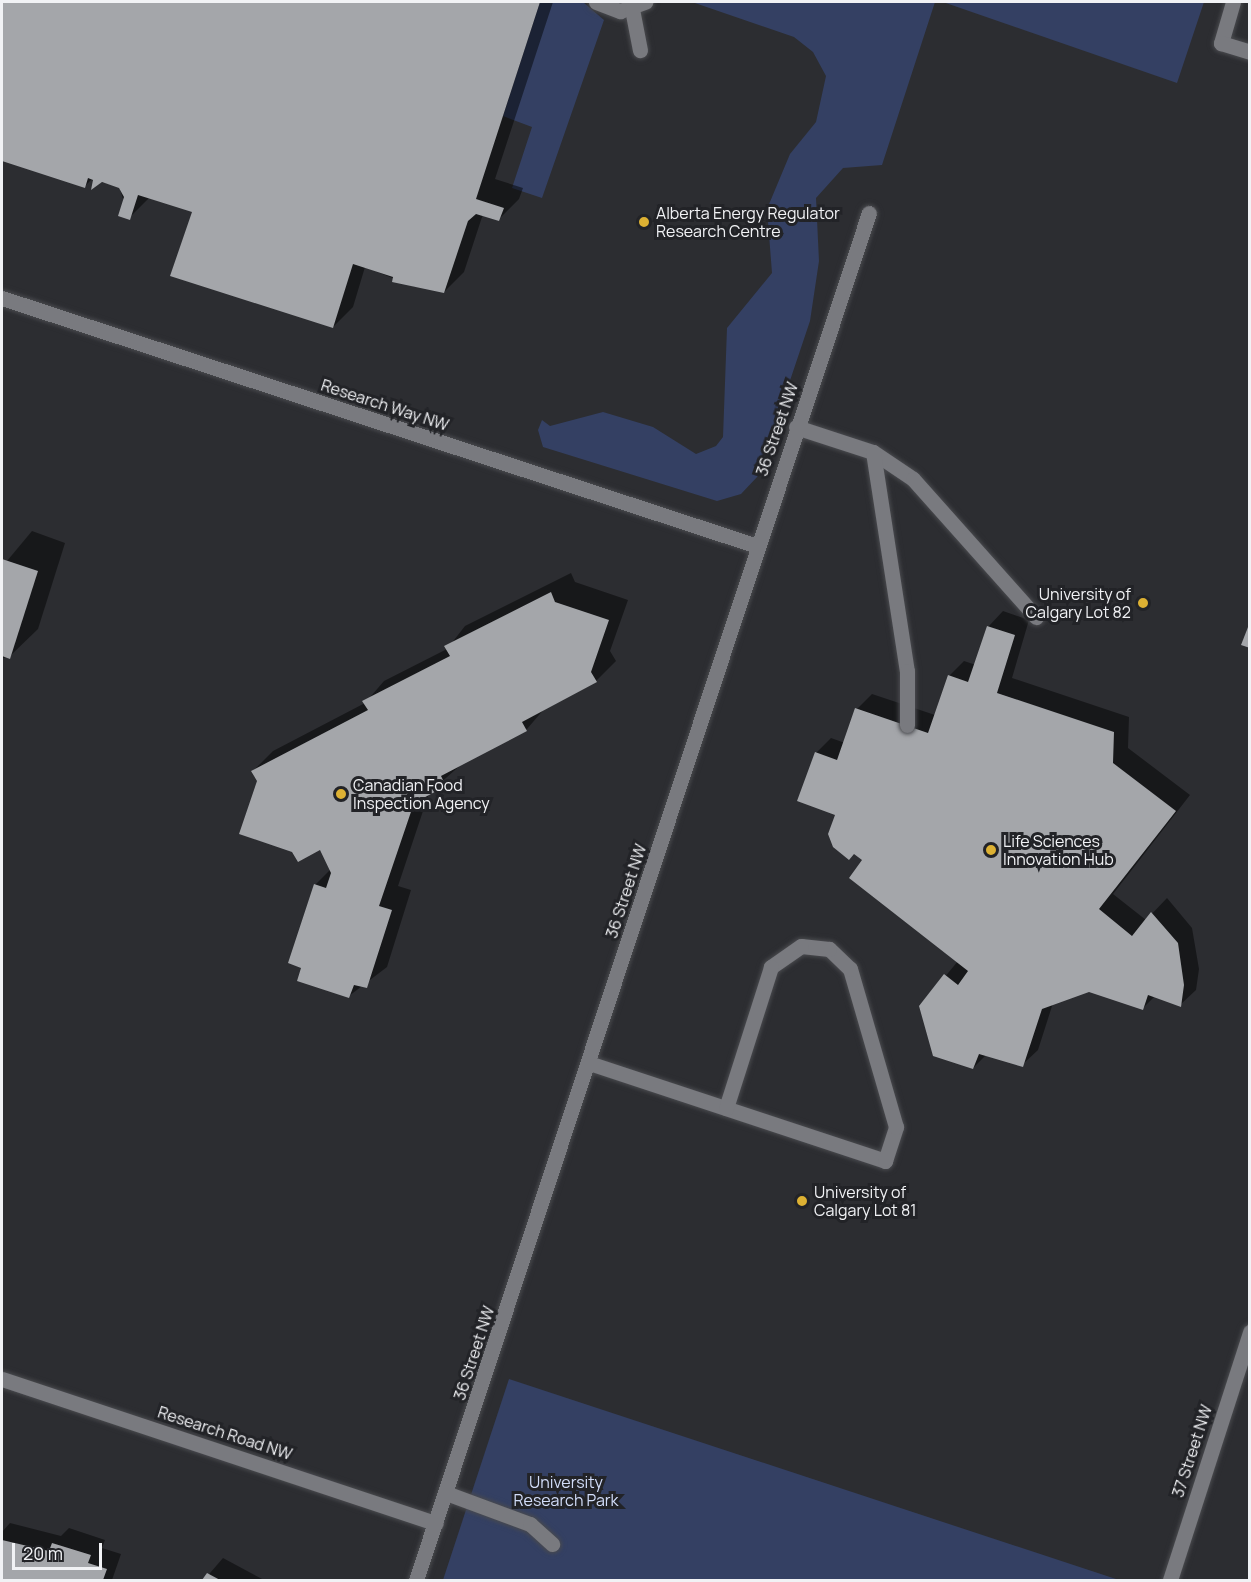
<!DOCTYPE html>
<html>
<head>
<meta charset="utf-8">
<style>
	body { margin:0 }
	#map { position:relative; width:1251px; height:1582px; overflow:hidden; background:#2c2d31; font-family:Manrope,sans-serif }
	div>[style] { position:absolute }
	.green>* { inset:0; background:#344063 }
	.shadow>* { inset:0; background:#0007 }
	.building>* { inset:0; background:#a4a6aa }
	.roads { filter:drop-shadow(0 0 2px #494a4e) drop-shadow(0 0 2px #494a4e) }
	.lane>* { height:15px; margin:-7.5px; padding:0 7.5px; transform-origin:7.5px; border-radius:7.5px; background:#797a7f }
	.street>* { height:15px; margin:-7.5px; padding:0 7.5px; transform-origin:7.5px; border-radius:7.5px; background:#797a7f }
	.dots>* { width:16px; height:16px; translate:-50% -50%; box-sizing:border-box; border:3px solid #222327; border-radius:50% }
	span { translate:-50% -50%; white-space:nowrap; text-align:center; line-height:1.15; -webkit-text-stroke:6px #222327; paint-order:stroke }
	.poi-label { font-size:16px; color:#f1f2f5 }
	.left { translate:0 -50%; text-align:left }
	.right { translate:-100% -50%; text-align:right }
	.street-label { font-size:16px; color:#f1f2f5 }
	.park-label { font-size:16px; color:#d2ddf9 }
	.frame { position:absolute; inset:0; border:3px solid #f1f2f5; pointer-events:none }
	.scale { position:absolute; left:12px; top:1543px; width:90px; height:27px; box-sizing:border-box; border:3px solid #f1f2f5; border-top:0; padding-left:8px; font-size:18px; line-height:21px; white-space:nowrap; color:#f1f2f5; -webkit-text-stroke:4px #222327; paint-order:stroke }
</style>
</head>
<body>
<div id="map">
	<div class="green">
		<i style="clip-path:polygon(540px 2px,583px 2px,604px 20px,542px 198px,512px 188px,532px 127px,503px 116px)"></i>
		<i style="clip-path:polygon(692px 2px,935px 2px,882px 165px,843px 168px,816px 198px,819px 261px,810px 321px,758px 476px,741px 494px,717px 501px,543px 447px,538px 430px,542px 420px,550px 426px,603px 412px,653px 427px,696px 454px,716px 446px,723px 437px,727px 328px,772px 273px,767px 209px,790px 154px,816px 122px,826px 76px,813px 52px,794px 37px)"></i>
		<i style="clip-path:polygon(943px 2px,1204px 2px,1177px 83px)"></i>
		<i style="clip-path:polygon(509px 1379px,1119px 1580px,443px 1580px)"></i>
	</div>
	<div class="shadow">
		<i style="clip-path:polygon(2px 2px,553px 2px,495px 179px,523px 188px,519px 199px,499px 219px,483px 214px,464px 272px,444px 292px,418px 284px,415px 287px,365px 267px,353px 307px,333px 327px,193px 211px,149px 198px,129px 218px,119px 186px,91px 180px,85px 186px,2px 159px)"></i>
		<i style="clip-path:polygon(32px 531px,65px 543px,38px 629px,9px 657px,2px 658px,2px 567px)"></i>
		<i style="clip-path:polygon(571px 573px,575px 582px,628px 600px,610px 651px,616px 661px,596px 681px,545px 708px,527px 729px,464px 762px,429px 793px,398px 886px,411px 890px,387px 967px,349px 996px,302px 967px,315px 885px,331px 869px,321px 848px,253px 771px,273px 751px,365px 703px,384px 681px,447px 649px,465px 626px)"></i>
		<i style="clip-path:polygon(1003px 611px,1029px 620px,1012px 678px,1129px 717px,1128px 748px,1190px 795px,1113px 894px,1146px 920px,1167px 898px,1192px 928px,1199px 969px,1196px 990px,1180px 1005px,1155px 996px,1143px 1008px,1089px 991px,1053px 1003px,1038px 1050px,1022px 1065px,986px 1055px,973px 1068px,920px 1007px,958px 961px,865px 859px,836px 814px,816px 753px,831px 738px,845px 743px,857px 709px,872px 694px,935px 715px,949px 676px,964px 661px,976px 665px,988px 627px)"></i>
		<i style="clip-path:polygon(10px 1523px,61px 1536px,69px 1528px,105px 1540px,102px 1548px,121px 1554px,112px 1580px,2px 1580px,2px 1532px)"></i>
		<i style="clip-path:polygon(223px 1558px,264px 1580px,204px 1580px)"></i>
	</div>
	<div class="building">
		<i style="clip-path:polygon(2px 2px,540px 2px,476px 199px,504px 208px,499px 221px,476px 214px,468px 221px,444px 293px,392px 282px,393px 277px,353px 264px,333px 328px,170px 276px,192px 212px,138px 195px,130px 220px,118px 216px,124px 197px,119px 188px,102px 182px,91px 190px,93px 180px,88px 178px,85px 188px,2px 161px)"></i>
		<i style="clip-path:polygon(2px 559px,38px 571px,10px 659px,2px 656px)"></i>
		<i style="clip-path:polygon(551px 592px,555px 602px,609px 620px,591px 672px,597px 682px,522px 722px,527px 731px,441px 776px,446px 786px,414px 803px,379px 906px,392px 910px,367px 988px,354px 985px,349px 998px,297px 981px,301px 968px,288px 963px,314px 884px,326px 888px,331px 873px,320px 850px,298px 862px,292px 852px,239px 834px,257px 781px,251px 771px,368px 710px,362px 701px,450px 656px,444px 646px)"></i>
		<i style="clip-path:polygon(1250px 622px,1250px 648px,1241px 645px)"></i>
		<i style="clip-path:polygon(987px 626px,1015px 635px,997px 693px,1114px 732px,1113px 763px,1176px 811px,1099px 909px,1132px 936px,1151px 912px,1178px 943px,1184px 985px,1181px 1007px,1148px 995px,1143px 1010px,1089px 992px,1042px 1009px,1023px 1067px,979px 1054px,973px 1069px,933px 1056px,919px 1006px,944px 974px,958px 985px,968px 971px,849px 878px,862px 860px,854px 854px,849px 860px,833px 847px,828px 834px,835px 815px,797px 801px,815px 752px,837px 760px,855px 708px,928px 733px,948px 675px,968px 682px)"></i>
		<i style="clip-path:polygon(2px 1540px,49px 1551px,52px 1543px,91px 1555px,88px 1563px,107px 1569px,103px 1580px,2px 1580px)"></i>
		<i style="clip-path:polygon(207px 1573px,220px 1580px,202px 1580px)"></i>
	</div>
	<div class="roads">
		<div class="lane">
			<i style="left:596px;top:2px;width:26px;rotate:21deg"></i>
			<i style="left:620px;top:11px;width:27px;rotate:-20deg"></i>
			<i style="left:1233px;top:2px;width:43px;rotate:106.3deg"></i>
			<i style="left:1221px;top:43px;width:30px;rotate:17deg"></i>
			<i style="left:632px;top:9px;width:42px;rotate:79deg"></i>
			<i style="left:796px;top:427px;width:81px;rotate:18deg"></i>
			<i style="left:873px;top:452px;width:48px;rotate:34deg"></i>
			<i style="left:913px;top:479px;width:185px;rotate:48.3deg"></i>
			<i style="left:873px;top:452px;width:222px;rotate:81.2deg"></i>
			<i style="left:907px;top:671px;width:54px;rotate:90deg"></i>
			<i style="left:589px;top:1063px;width:312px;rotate:18.3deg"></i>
			<i style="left:885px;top:1161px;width:36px;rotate:-72deg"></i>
			<i style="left:896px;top:1127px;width:165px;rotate:-106.2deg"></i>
			<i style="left:850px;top:969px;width:29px;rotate:-136deg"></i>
			<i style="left:829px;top:949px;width:28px;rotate:-174deg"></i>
			<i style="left:801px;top:946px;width:37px;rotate:145deg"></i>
			<i style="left:771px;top:967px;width:148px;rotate:107.7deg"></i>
			<i style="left:446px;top:1493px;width:90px;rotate:20.3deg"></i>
			<i style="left:530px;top:1524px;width:30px;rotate:42deg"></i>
		</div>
		<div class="street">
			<i style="left:2px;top:298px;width:795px;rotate:18.18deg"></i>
			<i style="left:2px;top:1379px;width:457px;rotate:18.4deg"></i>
			<i style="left:416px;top:1580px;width:1440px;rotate:-71.67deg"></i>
			<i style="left:1170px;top:1580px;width:261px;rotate:-72.1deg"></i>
		</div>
	</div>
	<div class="dots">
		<i style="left:644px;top:222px;background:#ddb133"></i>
		<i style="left:1143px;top:603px;background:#ddb133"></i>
		<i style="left:341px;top:794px;background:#ddb133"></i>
		<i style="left:991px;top:850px;background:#ddb133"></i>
		<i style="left:802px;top:1201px;background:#ddb133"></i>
	</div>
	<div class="poi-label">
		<span class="left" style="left:656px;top:222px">Alberta Energy Regulator<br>Research Centre</span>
		<span class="right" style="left:1131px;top:603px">University of<br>Calgary Lot 82</span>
		<span class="left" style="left:353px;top:794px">Canadian Food<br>Inspection Agency</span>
		<span class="left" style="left:1003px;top:850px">Life Sciences<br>Innovation Hub</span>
		<span class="left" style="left:814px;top:1201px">University of<br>Calgary Lot 81</span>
	</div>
	<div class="street-label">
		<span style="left:385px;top:405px;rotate:18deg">Research Way NW</span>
		<span style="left:777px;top:429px;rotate:-71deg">36 Street NW</span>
		<span style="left:626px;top:891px;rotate:-72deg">36 Street NW</span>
		<span style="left:474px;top:1353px;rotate:-72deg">36 Street NW</span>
		<span style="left:225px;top:1433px;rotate:18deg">Research Road NW</span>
		<span style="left:1192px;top:1451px;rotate:-72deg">37 Street NW</span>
	</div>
	<div class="park-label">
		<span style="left:566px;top:1491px">University<br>Research Park</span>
	</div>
	<div class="frame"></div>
	<div class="scale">20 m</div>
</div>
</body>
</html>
